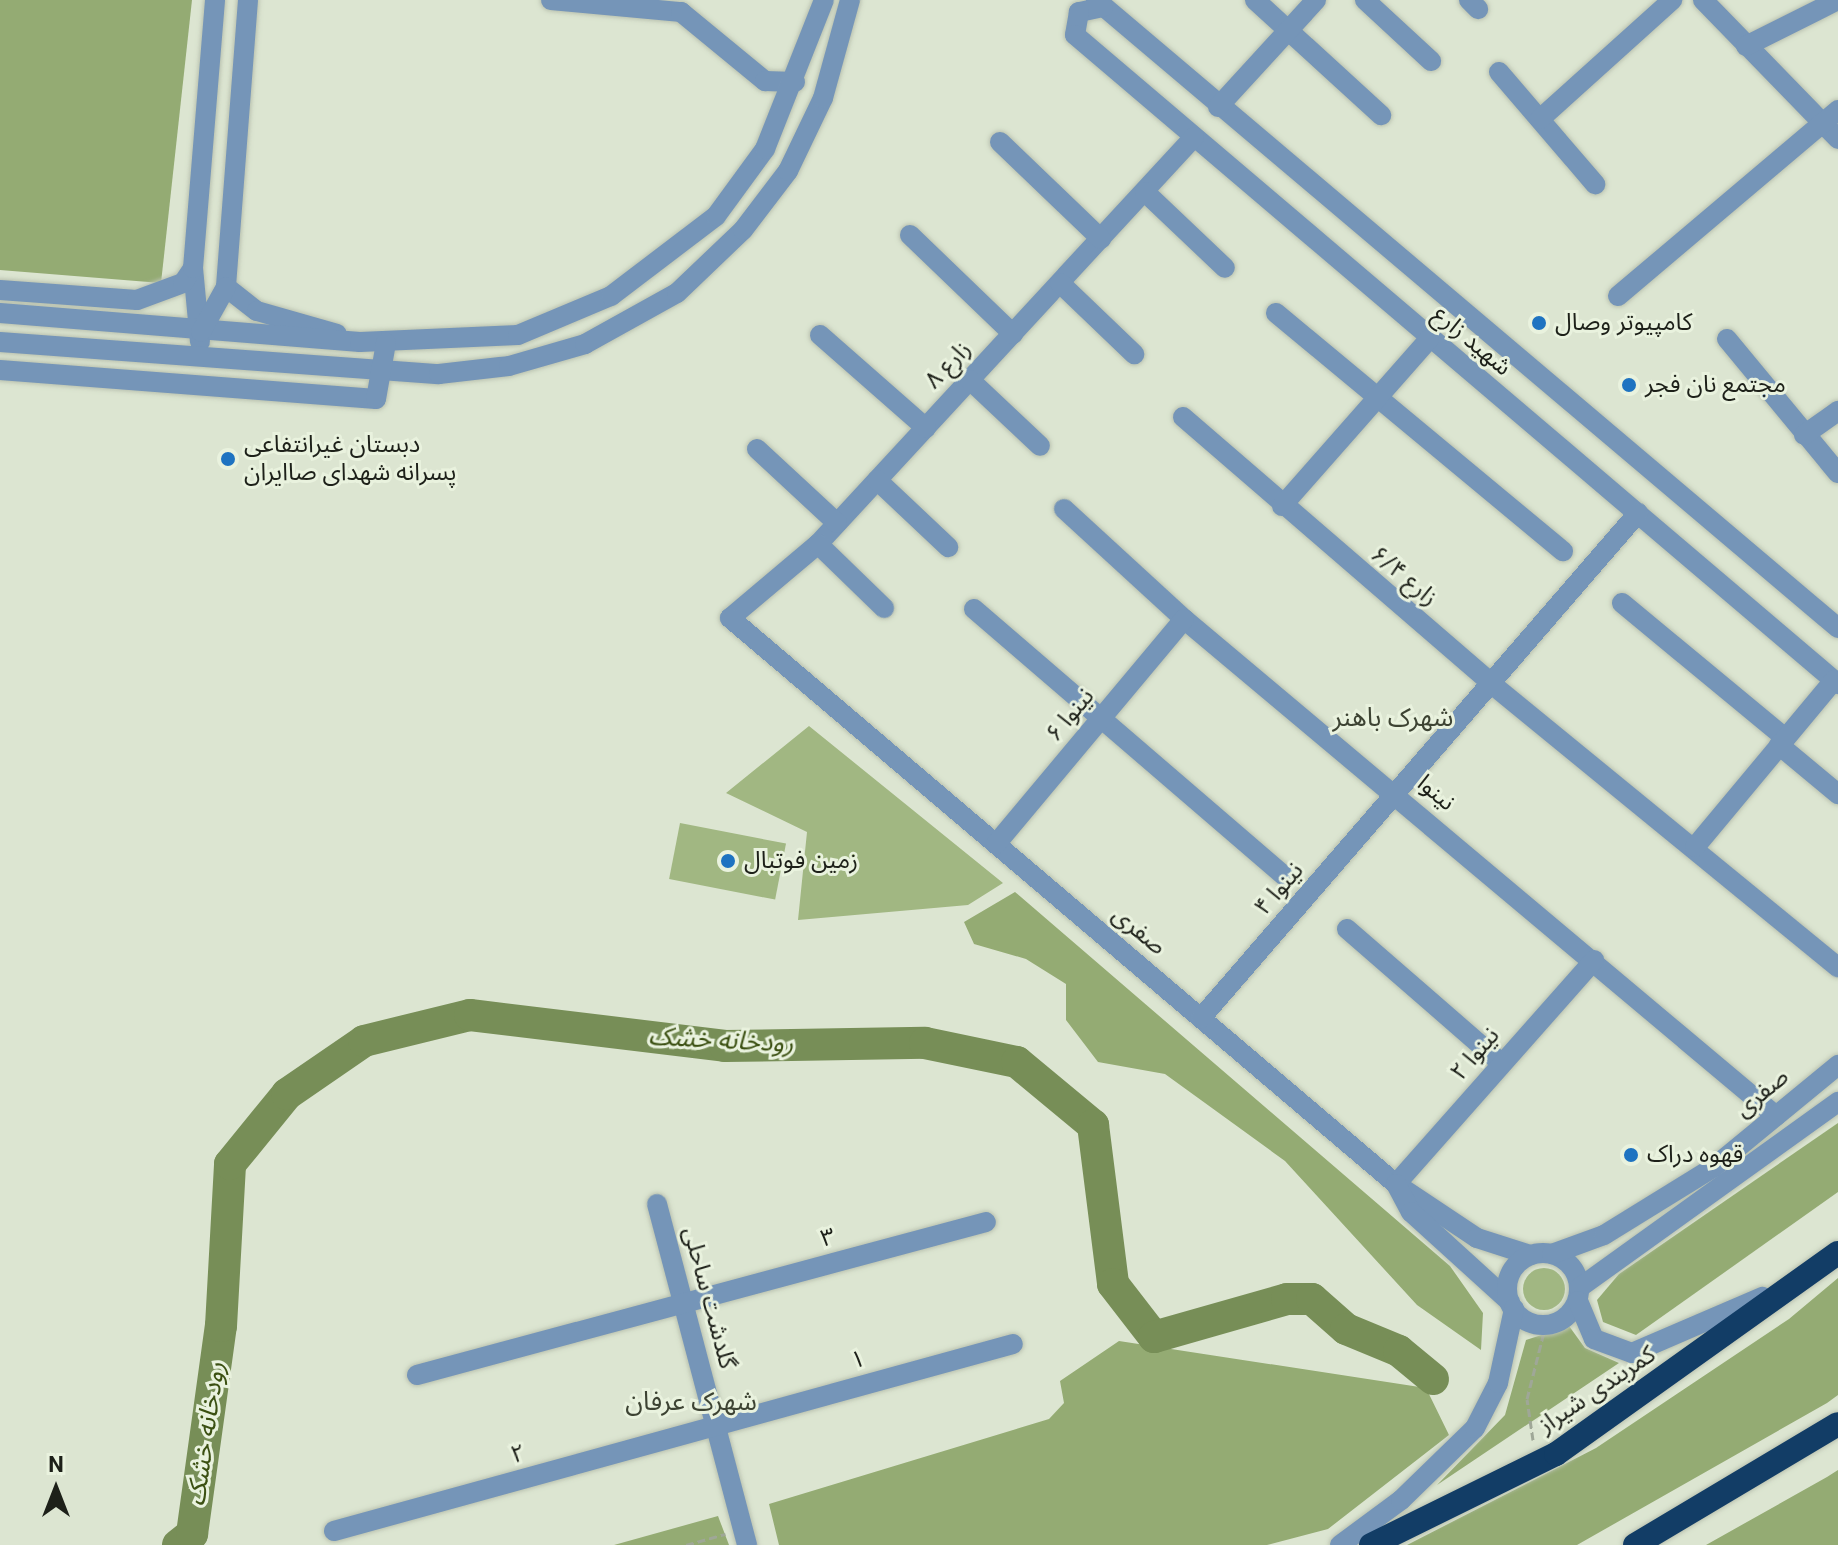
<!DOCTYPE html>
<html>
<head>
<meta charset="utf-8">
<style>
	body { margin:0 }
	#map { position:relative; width:1838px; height:1545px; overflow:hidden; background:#dce5d1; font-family:Roboto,"Noto Sans Arabic",sans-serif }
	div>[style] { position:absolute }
	.green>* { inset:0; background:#a1b782; transform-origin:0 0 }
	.round { border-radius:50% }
	.forest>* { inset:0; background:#94ab73 }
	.river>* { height:32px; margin:-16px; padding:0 16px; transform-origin:16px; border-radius:16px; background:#778e57 }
	.path>* { height:3px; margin-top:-1.5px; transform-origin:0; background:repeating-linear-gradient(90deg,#9fa797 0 8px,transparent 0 12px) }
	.roads { filter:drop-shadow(0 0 2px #bac2b0) drop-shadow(0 0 2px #bac2b0) }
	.minor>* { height:20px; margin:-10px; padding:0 10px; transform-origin:10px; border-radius:10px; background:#7595b8 }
	.minor>.ring { margin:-10px; padding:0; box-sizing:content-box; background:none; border:20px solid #7595b8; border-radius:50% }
	.highway>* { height:24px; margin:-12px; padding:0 12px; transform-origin:12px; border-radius:12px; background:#123d66 }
	.dots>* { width:22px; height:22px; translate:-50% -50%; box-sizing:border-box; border:4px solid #e9f2de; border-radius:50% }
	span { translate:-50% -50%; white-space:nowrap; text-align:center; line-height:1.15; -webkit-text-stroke:6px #e9f2de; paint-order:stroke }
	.poi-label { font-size:24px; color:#1d2019 }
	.left { translate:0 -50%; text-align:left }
	.street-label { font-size:24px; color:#1d2019 }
	.neighbourhood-label { font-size:26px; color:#3d4333 }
	.water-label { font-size:26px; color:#3b5012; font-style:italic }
	.north { position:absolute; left:16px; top:1449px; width:80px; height:80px; -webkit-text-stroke:6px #e9f2de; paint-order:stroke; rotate:0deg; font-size:22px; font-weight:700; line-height:32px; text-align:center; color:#1d2019 }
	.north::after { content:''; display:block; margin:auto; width:28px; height:36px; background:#1d2019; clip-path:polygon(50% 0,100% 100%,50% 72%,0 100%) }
</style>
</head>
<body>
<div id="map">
	<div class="green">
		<i style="clip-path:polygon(809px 726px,1003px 883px,968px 905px,798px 920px,807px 832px,726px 793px)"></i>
		<i style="left:680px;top:823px;width:108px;height:57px;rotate:11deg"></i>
		<i class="round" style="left:1523px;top:1268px;width:42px;height:42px"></i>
	</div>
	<div class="forest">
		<i style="clip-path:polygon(0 0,192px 0,161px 283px,0 270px)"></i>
		<i style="clip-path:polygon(1015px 892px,1450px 1266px,1483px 1313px,1481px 1350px,1417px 1305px,1285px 1161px,1165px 1074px,1098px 1062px,1066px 1020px,1066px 984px,1026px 959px,974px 944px,964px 922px)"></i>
		<i style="clip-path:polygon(1838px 1123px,1838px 1192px,1636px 1335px,1603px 1322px,1597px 1300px,1619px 1274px)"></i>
		<i style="clip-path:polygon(1838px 1278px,1838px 1395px,1827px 1403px,1577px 1545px,1407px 1545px,1596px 1448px,1789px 1319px)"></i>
		<i style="clip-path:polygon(1569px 1326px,1585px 1348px,1619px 1363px,1437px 1485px,1505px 1415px,1526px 1340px)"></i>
		<i style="clip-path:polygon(1119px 1341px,1426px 1388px,1449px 1435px,1328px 1529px,1267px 1545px,779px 1545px,769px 1504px,1049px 1419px,1064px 1403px,1060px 1381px)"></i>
		<i style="clip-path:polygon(1838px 1470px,1838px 1545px,1706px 1545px,1827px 1477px)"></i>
		<i style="clip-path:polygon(718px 1516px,729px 1545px,614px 1545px)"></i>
	</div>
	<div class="river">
		<i style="left:178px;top:1545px;width:18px;rotate:-38deg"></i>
		<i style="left:192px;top:1534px;width:210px;rotate:-82.1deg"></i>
		<i style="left:221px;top:1326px;width:162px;rotate:-86.8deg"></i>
		<i style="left:230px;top:1164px;width:90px;rotate:-50.8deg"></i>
		<i style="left:287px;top:1094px;width:93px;rotate:-34.5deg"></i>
		<i style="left:364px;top:1041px;width:109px;rotate:-13.8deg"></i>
		<i style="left:470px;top:1015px;width:257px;rotate:6.9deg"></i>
		<i style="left:725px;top:1046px;width:200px;rotate:-0.9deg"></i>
		<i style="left:925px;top:1043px;width:94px;rotate:11.7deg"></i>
		<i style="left:1017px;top:1062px;width:99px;rotate:39.7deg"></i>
		<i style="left:1093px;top:1125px;width:160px;rotate:82.8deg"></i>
		<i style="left:1113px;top:1284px;width:67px;rotate:52.3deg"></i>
		<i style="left:1154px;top:1337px;width:138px;rotate:-15.9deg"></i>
		<i style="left:1287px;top:1299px;width:25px"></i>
		<i style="left:1312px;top:1299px;width:45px;rotate:41.4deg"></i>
		<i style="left:1346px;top:1329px;width:57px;rotate:22.5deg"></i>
		<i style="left:1399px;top:1351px;width:44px;rotate:39.5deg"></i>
	</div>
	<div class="path">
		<i style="left:1533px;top:1440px;width:41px;rotate:-98.3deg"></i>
		<i style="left:1527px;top:1399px;width:77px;rotate:-75.8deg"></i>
		<i style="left:686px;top:1545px;width:41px;rotate:-15.8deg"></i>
	</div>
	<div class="roads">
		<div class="minor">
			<i style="left:248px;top:0;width:288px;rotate:94.4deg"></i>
			<i style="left:226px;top:287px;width:39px;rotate:38deg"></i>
			<i style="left:257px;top:311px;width:83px;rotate:16deg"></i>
			<i style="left:551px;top:0;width:131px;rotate:5.3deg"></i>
			<i style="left:681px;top:12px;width:109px;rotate:39.4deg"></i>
			<i style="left:765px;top:81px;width:30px;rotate:2deg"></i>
			<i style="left:1096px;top:0;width:972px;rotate:40.24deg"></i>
			<i style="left:1255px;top:0;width:171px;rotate:42.4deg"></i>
			<i style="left:1365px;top:0;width:90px;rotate:42.7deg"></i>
			<i style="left:1469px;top:0;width:13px;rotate:45deg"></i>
			<i style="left:1703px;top:0;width:194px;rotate:45.8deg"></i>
			<i style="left:1103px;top:7px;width:25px;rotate:168deg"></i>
			<i style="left:1079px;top:12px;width:23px;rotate:100deg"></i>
			<i style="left:1075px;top:35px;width:1002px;rotate:40.38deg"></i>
			<i style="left:1746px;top:46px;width:103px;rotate:-26.6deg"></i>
			<i style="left:1499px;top:72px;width:148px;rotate:49.4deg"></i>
			<i style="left:1218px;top:107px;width:145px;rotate:-47.5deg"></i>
			<i style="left:1540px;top:119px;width:178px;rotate:-42deg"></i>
			<i style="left:1194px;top:137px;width:554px;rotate:132.73deg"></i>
			<i style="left:818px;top:544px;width:115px;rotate:139.9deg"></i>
			<i style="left:730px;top:618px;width:874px;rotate:40.36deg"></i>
			<i style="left:1396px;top:1184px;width:97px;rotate:33.7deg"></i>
			<i style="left:1477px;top:1238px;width:56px;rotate:17.8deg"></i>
			<i style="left:1000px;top:142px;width:140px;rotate:43.8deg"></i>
			<i style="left:1145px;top:192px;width:110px;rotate:43.5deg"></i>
			<i style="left:910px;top:235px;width:143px;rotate:43.9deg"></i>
			<i style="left:193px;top:268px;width:74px;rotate:84.6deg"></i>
			<i style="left:1060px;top:283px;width:103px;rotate:43.8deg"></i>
			<i style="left:0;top:290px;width:137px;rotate:4.2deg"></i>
			<i style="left:137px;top:300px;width:49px;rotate:-20.3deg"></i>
			<i style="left:183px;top:283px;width:18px;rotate:-56deg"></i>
			<i style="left:193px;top:268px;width:269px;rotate:-85.3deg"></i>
			<i style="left:1618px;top:296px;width:288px;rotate:-40.2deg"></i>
			<i style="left:0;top:313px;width:361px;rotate:4.6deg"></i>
			<i style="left:360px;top:342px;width:158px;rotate:-2.5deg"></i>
			<i style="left:518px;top:335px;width:101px;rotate:-22.8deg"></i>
			<i style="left:611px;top:296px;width:132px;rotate:-37.3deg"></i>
			<i style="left:716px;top:216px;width:83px;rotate:-53.8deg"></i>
			<i style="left:765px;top:149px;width:160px;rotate:-68.4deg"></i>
			<i style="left:1276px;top:313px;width:373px;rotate:39.7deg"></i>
			<i style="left:201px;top:332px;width:51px;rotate:-60.9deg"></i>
			<i style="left:820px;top:335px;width:141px;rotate:41.3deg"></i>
			<i style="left:1727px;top:339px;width:174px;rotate:50.4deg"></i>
			<i style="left:0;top:342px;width:440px;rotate:4.2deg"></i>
			<i style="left:439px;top:374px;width:70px;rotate:-6.5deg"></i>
			<i style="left:509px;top:366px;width:79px;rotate:-16.1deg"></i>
			<i style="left:585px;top:344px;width:105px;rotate:-29deg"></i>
			<i style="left:677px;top:293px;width:91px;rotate:-43.7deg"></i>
			<i style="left:743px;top:230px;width:74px;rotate:-52.7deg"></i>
			<i style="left:788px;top:171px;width:81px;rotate:-64.4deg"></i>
			<i style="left:823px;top:98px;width:102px;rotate:-74.6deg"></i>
			<i style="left:0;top:370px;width:377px;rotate:4.4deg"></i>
			<i style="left:376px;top:399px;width:57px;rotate:-79.9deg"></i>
			<i style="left:970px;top:380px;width:96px;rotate:43.3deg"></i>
			<i style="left:1183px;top:417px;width:410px;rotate:40.8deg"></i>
			<i style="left:1493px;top:685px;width:446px;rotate:39.3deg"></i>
			<i style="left:1804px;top:435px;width:42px;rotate:-35.2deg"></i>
			<i style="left:757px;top:449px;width:109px;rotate:42.8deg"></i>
			<i style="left:877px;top:480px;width:98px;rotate:43.3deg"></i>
			<i style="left:1282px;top:506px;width:222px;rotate:-48.6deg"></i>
			<i style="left:1064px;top:509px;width:163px;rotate:42.5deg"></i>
			<i style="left:1184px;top:619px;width:773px;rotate:40.01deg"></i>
			<i style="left:818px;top:544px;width:92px;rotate:44.1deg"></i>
			<i style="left:1622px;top:603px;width:212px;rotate:39.6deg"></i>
			<i style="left:974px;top:609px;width:409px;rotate:40.7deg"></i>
			<i style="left:1779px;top:745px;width:77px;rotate:39.7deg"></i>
			<i style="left:996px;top:844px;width:293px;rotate:-50.1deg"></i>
			<i style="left:1695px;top:847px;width:217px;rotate:-50.2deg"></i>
			<i style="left:1347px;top:929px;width:204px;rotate:41deg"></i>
			<i style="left:1201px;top:1018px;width:668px;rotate:-49.13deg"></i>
			<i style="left:1396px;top:1184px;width:299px;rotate:-48.5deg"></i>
			<i style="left:1396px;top:1184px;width:32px;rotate:62deg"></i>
			<i style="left:1411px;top:1212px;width:134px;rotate:42.3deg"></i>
			<i style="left:657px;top:1204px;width:353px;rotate:75.2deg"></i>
			<i class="ring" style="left:1507px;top:1253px;width:52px;height:52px"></i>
			<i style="left:1552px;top:1254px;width:55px;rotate:-20.1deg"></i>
			<i style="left:1604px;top:1235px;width:129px;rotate:-31.7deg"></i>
			<i style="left:1714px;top:1167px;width:161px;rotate:-39.4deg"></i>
			<i style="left:1579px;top:1288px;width:319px;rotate:-35.7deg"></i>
			<i style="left:1578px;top:1301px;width:41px;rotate:67.2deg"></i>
			<i style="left:1594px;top:1339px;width:40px;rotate:20.2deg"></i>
			<i style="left:1632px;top:1353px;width:142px;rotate:-23.3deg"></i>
			<i style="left:417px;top:1375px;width:589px;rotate:-15.05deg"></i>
			<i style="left:334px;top:1531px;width:704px;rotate:-15.4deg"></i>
			<i style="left:1340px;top:1545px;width:76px;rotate:-36.4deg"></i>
			<i style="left:1401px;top:1500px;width:103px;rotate:-44.2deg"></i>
			<i style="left:1475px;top:1428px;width:51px;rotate:-62.9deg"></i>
			<i style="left:1498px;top:1383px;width:76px;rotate:-77.8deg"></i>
		</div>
		<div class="highway">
			<i style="left:1371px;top:1545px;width:206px;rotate:-26.2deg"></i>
			<i style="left:1556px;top:1454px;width:346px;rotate:-35.5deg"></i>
			<i style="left:1635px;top:1545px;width:236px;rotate:-30.8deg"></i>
		</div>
	</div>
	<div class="dots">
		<i style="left:1539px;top:323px;background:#1e73c1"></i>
		<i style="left:1629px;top:385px;background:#1e73c1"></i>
		<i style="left:228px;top:459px;background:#1e73c1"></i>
		<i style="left:728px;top:861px;background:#1e73c1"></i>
		<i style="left:1631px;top:1155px;background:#1e73c1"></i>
	</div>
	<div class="poi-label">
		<span class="left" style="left:1555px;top:323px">کامپیوتر وصال</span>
		<span class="left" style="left:1645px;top:385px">مجتمع نان فجر</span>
		<span class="left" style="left:244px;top:459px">دبستان غیرانتفاعی<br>پسرانه شهدای صاایران</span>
		<span class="left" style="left:744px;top:861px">زمین فوتبال</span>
		<span class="left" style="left:1647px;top:1155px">قهوه دراک</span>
	</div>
	<div class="street-label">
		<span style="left:1472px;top:341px;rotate:40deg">شهید زارع</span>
		<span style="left:948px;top:365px;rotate:-47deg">۸ زارع</span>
		<span style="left:1404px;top:576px;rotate:40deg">۶/۴ زارع</span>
		<span style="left:1070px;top:715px;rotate:-50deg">۶ نینوا</span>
		<span style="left:1436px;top:793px;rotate:40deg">نینوا</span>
		<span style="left:1279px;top:889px;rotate:-49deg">۴ نینوا</span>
		<span style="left:1139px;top:931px;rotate:40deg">صفری</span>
		<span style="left:1475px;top:1054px;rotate:-49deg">۲ نینوا</span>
		<span style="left:1762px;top:1093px;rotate:-39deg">صفری</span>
		<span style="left:828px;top:1238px;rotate:-15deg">۳</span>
		<span style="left:709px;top:1298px;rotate:75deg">گلدشت ساحلی</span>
		<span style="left:858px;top:1360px;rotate:-15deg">۱</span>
		<span style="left:1597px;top:1390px;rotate:-34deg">کمربندی شیراز</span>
		<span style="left:518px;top:1454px;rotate:-15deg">۲</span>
	</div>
	<div class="neighbourhood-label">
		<span style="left:1393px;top:718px">شهرک باهنر</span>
		<span style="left:691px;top:1402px">شهرک عرفان</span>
	</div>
	<div class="water-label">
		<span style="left:721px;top:1040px;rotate:3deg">رودخانه خشک</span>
		<span style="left:206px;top:1434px;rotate:-82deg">رودخانه خشک</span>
	</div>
	<div class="north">N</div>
</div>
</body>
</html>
